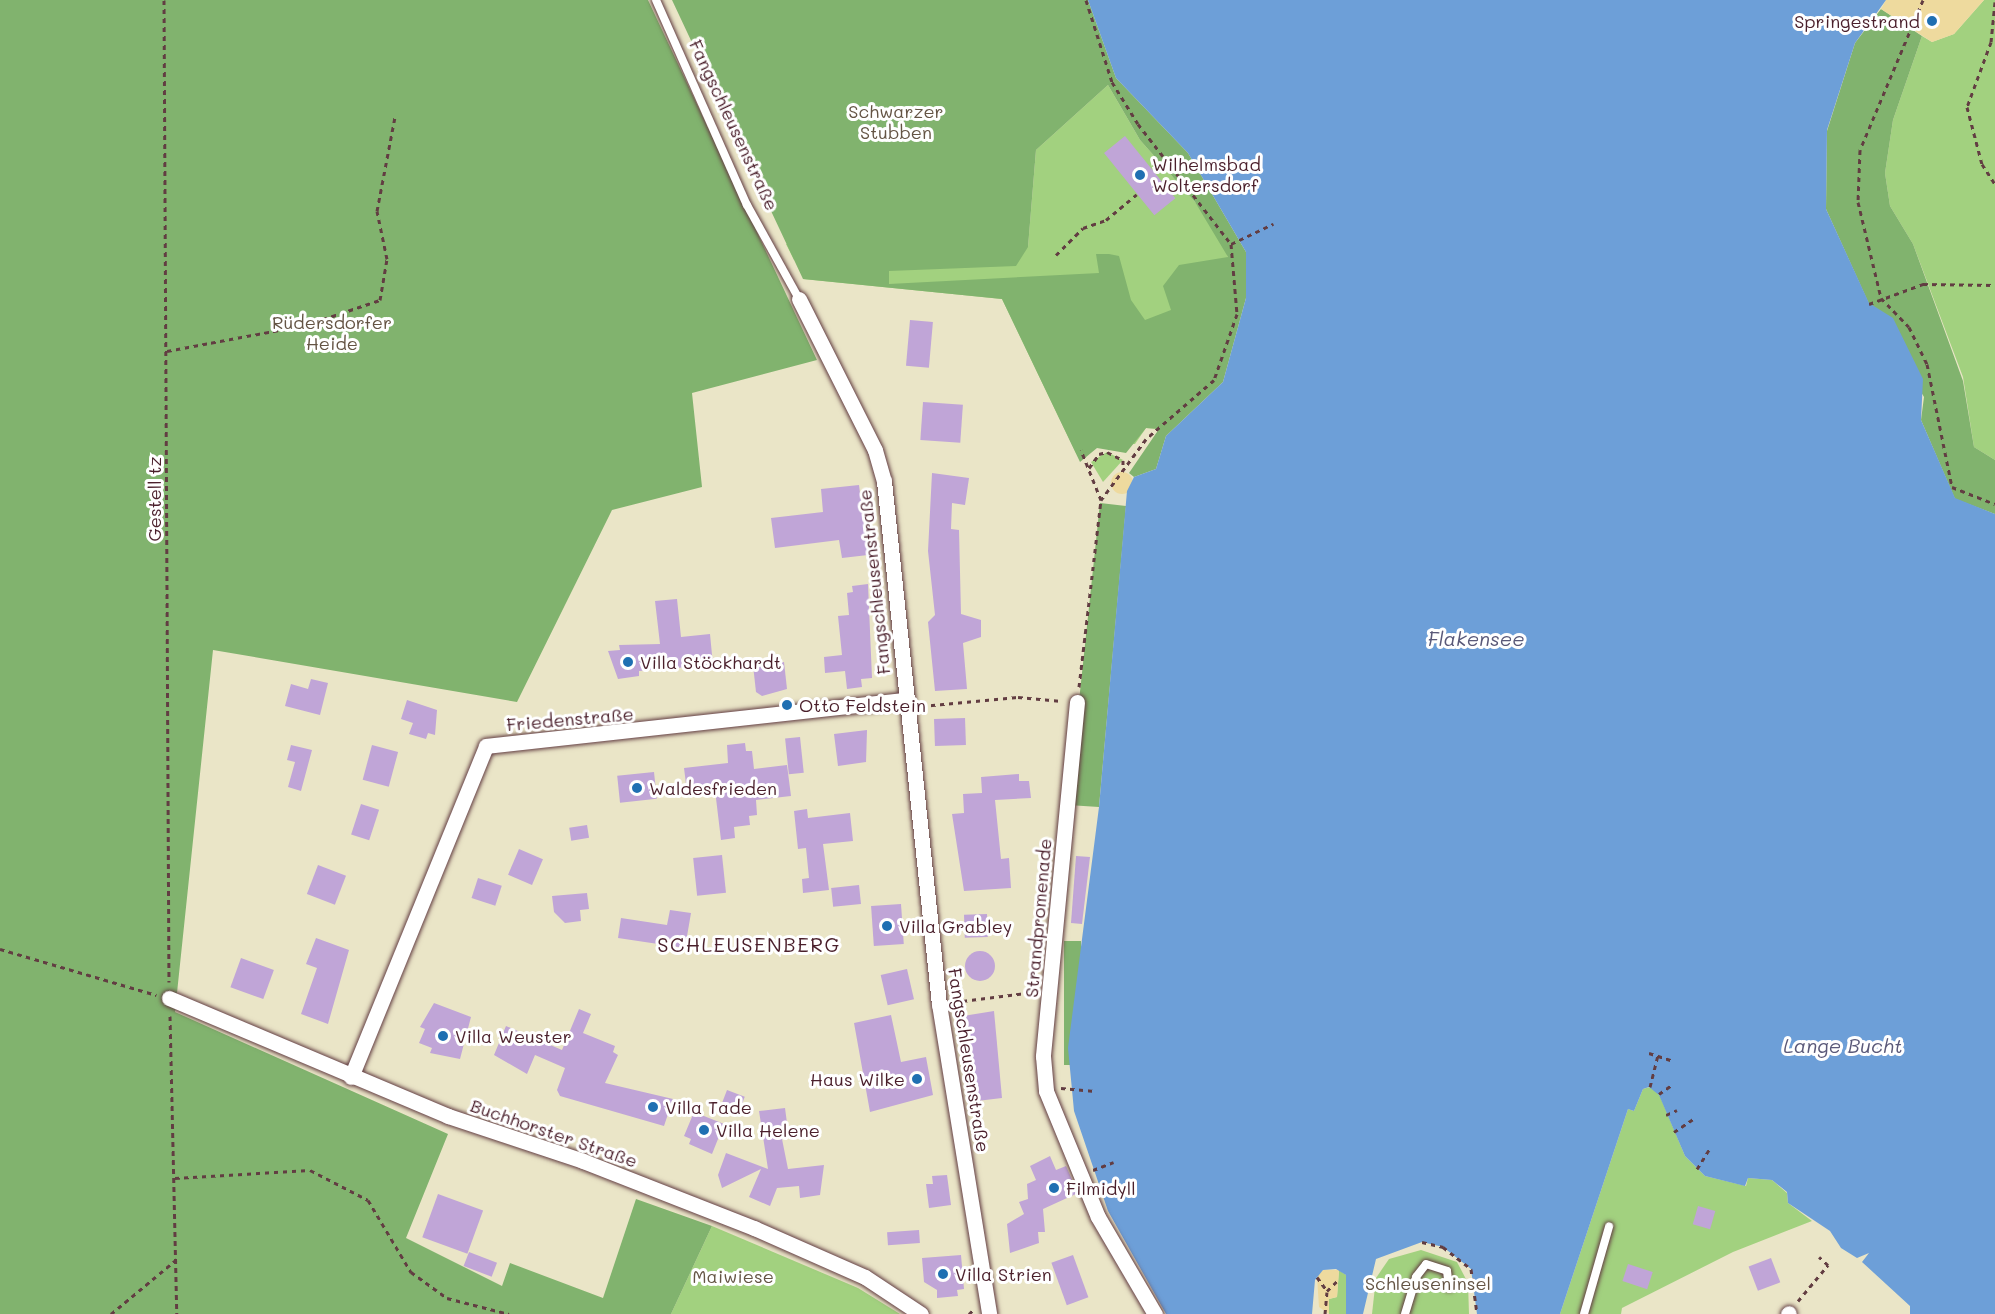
<!DOCTYPE html>
<html>
<head>
<meta charset="utf-8">
<style>
	body { margin:0 }
	#map { position:relative; width:1995px; height:1314px; overflow:hidden; background:#eae5c7; font-family:Mali,sans-serif }
	div>[style] { position:absolute }
	.green>* { inset:0; background:#a2d17f }
	.forest>* { inset:0; background:#81b36e; transform-origin:0 0 }
	.sand>* { inset:0; background:#eeda9e }
	.round { border-radius:50% }
	.water>* { inset:0; background:#6d9fd8 }
	.building>* { inset:0; background:#c0a5d7; transform-origin:0 0 }
	.path>* { height:3px; margin-top:-1.5px; transform-origin:0; background:repeating-linear-gradient(90deg,#623d42 0 4.5px,transparent 0 9px) }
	.roads { filter:drop-shadow(0 0 2px #623d42) drop-shadow(0 0 2px #623d42) }
	.lane>* { height:8px; margin:-4px; padding:0 4px; transform-origin:4px; border-radius:4px; background:#fff }
	.street>* { height:15px; margin:-7.5px; padding:0 7.5px; transform-origin:7.5px; border-radius:7.5px; background:#fff }
	.dots>* { width:16px; height:16px; translate:-50% -50%; box-sizing:border-box; border:3px solid #fff; border-radius:50% }
	span { translate:-50% -50%; white-space:nowrap; text-align:center; line-height:1.15; -webkit-text-stroke:6px #fff; paint-order:stroke }
	.poi-label { font-size:18px; color:#4a1f2b }
	.right { translate:-100% -50%; text-align:right }
	.left { translate:0 -50%; text-align:left }
	.park-label { font-size:18px; color:#645444 }
	.street-label { font-size:18px; color:#4a1f2b }
	.water-label { font-size:20px; color:#5a5979; font-style:italic }
	.neighbourhood-label { font-size:20px; color:#4a1f2b; letter-spacing:1.5px }
</style>
</head>
<body>
<div id="map">
	<div class="green">
		<i style="clip-path:polygon(1984px 0,1995px 0,1995px 460px,1974px 447px,1963px 377px,1913px 244px,1890px 206px,1885px 173px,1893px 120px,1922px 36px,1932px 42px,1954px 34px)"></i>
		<i style="clip-path:polygon(1108px 85px,1140px 140px,1195px 202px,1222px 238px,1228px 257px,1159px 429px,1146px 428px,1135px 444px,1089px 446px,1076px 453px,1002px 299px,803px 279px,818px 272px,813px 263px,794px 260px,786px 244px,1028px 247px,1036px 150px)"></i>
		<i style="clip-path:polygon(1107px 452px,1123px 460px,1103px 482px,1091px 462px)"></i>
		<i style="clip-path:polygon(1650px 1087px,1659px 1094px,1685px 1156px,1705px 1176px,1746px 1186px,1748px 1178px,1772px 1180px,1787px 1193px,1788px 1203px,1812px 1221px,1733px 1252px,1622px 1308px,1621px 1314px,1560px 1314px,1628px 1109px,1634px 1111px,1643px 1089px)"></i>
		<i style="clip-path:polygon(712px 1226px,858px 1288px,900px 1314px,671px 1314px)"></i>
		<i style="clip-path:polygon(1421px 1250px,1457px 1262px,1468px 1283px,1469px 1314px,1372px 1314px,1376px 1278px,1389px 1259px)"></i>
		<i style="clip-path:polygon(1339px 1270px,1346px 1275px,1346px 1314px,1329px 1314px,1329px 1299px,1337px 1297px)"></i>
	</div>
	<div class="forest">
		<i style="clip-path:polygon(0 0,648px 0,817px 360px,692px 393px,702px 487px,612px 510px,517px 702px,213px 650px,175px 1012px,448px 1134px,406px 1238px,502px 1286px,510px 1263px,603px 1298px,636px 1199px,712px 1226px,671px 1314px,0 1314px)"></i>
		<i style="clip-path:polygon(evenodd,672px 0,1088px 0,1116px 78px,1188px 153px,1246px 252px,1246px 298px,1223px 382px,1166px 436px,1156px 469px,1134px 477px,1129px 473px,1159px 429px,1146px 428px,1126px 453px,1097px 448px,1080px 462px,1002px 299px,803px 279px,672px 0,1108px 85px,1140px 140px,1195px 202px,1228px 257px,1179px 265px,1163px 286px,1171px 310px,1145px 320px,1131px 300px,1119px 256px,1109px 254px,1096px 254px,1099px 273px,889px 284px,889px 271px,1016px 266px,1028px 247px,1036px 150px,1108px 85px)"></i>
		<i style="clip-path:polygon(1881px 9px,1922px 36px,1893px 120px,1885px 173px,1890px 206px,1913px 244px,1963px 381px,1974px 447px,1995px 460px,1995px 514px,1955px 499px,1921px 420px,1924px 397px,1869px 304px,1826px 209px,1827px 131px,1855px 43px)"></i>
		<i style="clip-path:polygon(1100px 503px,1126px 506px,1099px 807px,1068px 805px)"></i>
		<i style="left:1064px;top:941px;width:17px;height:124px"></i>
	</div>
	<div class="sand">
		<i style="clip-path:polygon(1886px 0,1984px 0,1954px 34px,1932px 42px,1881px 9px)"></i>
		<i class="round" style="left:1111px;top:472px;width:22px;height:22px"></i>
		<i style="clip-path:polygon(1323px 1270px,1339px 1270px,1337px 1297px,1329px 1299px,1329px 1314px,1319px 1307px,1317px 1277px)"></i>
	</div>
	<div class="water">
		<i style="clip-path:polygon(1088px 0,1886px 0,1855px 43px,1827px 130px,1826px 209px,1869px 303px,1893px 318px,1923px 379px,1921px 420px,1955px 498px,1995px 514px,1995px 1314px,1910px 1314px,1910px 1306px,1862px 1262px,1869px 1253px,1857px 1258px,1841px 1248px,1830px 1231px,1788px 1203px,1787px 1192px,1772px 1180px,1748px 1178px,1745px 1186px,1705px 1176px,1685px 1156px,1659px 1095px,1649px 1087px,1643px 1089px,1634px 1111px,1628px 1109px,1560px 1314px,1477px 1314px,1471px 1269px,1443px 1247px,1422px 1242px,1376px 1259px,1363px 1314px,1346px 1314px,1346px 1275px,1336px 1269px,1323px 1270px,1315px 1280px,1312px 1314px,1166px 1314px,1108px 1211px,1074px 1111px,1068px 1048px,1099px 807px,1127px 491px,1134px 477px,1156px 469px,1166px 436px,1223px 382px,1246px 298px,1246px 252px,1188px 153px,1116px 78px)"></i>
	</div>
	<div class="building">
		<i style="left:1125px;top:136px;width:80px;height:27px;rotate:51deg"></i>
		<i style="left:910px;top:320px;width:23px;height:46px;rotate:5deg"></i>
		<i style="left:923px;top:402px;width:40px;height:38px;rotate:4deg"></i>
		<i style="clip-path:polygon(932px 473px,969px 478px,965px 505px,952px 503px,951px 529px,959px 530px,961px 614px,981px 620px,981px 637px,963px 643px,967px 689px,935px 691px,928px 622px,935px 615px,928px 551px)"></i>
		<i style="clip-path:polygon(859px 485px,868px 555px,842px 558px,839px 540px,775px 548px,771px 518px,823px 512px,821px 489px)"></i>
		<i style="clip-path:polygon(868px 584px,872px 678px,861px 679px,862px 687px,847px 689px,845px 671px,825px 673px,824px 657px,842px 655px,838px 616px,849px 615px,847px 593px,853px 592px,852px 586px)"></i>
		<i style="clip-path:polygon(677px 599px,681px 637px,710px 634px,713px 665px,639px 671px,639px 676px,618px 679px,608px 651px,620px 650px,619px 645px,660px 644px,655px 601px)"></i>
		<i style="clip-path:polygon(784px 662px,787px 689px,762px 696px,756px 692px,753px 665px)"></i>
		<i style="clip-path:polygon(311px 679px,328px 683px,320px 715px,285px 706px,291px 684px,308px 689px)"></i>
		<i style="clip-path:polygon(407px 700px,437px 710px,435px 735px,428px 733px,426px 739px,409px 734px,413px 723px,401px 719px)"></i>
		<i style="left:965px;top:718px;width:27px;height:31px;rotate:88deg"></i>
		<i style="clip-path:polygon(867px 730px,866px 762px,838px 766px,834px 734px)"></i>
		<i style="left:800px;top:737px;width:36px;height:15px;rotate:84deg"></i>
		<i style="clip-path:polygon(745px 743px,746px 751px,752px 751px,754px 769px,787px 765px,791px 796px,756px 800px,757px 815px,749px 816px,750px 825px,734px 827px,735px 838px,721px 840px,715px 790px,687px 792px,684px 768px,728px 763px,727px 745px)"></i>
		<i style="clip-path:polygon(291px 745px,312px 750px,301px 791px,288px 787px,295px 762px,287px 760px)"></i>
		<i style="left:372px;top:745px;width:27px;height:36px;rotate:15deg"></i>
		<i style="left:654px;top:772px;width:27px;height:37px;rotate:84deg"></i>
		<i style="clip-path:polygon(1019px 774px,1019px 781px,1029px 781px,1031px 798px,995px 800px,1001px 859px,1009px 858px,1011px 888px,964px 891px,952px 814px,964px 813px,963px 794px,982px 793px,981px 777px)"></i>
		<i style="left:361px;top:804px;width:19px;height:32px;rotate:18deg"></i>
		<i style="clip-path:polygon(807px 809px,808px 818px,850px 813px,853px 841px,823px 844px,829px 890px,803px 893px,802px 879px,809px 878px,806px 848px,798px 849px,794px 811px)"></i>
		<i style="left:587px;top:825px;width:13px;height:18px;rotate:81deg"></i>
		<i style="left:519px;top:849px;width:26px;height:28px;rotate:23deg"></i>
		<i style="left:722px;top:855px;width:38px;height:29px;rotate:84deg"></i>
		<i style="clip-path:polygon(1076px 856px,1090px 857px,1082px 924px,1071px 923px)"></i>
		<i style="left:318px;top:865px;width:30px;height:31px;rotate:21deg"></i>
		<i style="left:478px;top:878px;width:25px;height:21px;rotate:18deg"></i>
		<i style="left:859px;top:885px;width:19px;height:28px;rotate:84deg"></i>
		<i style="clip-path:polygon(587px 893px,589px 909px,580px 910px,581px 921px,565px 923px,554px 912px,552px 896px)"></i>
		<i style="left:901px;top:904px;width:40px;height:30px;rotate:86deg"></i>
		<i style="clip-path:polygon(670px 910px,691px 913px,685px 948px,618px 938px,621px 918px,667px 925px)"></i>
		<i style="left:987px;top:914px;width:23px;height:23px;rotate:88deg"></i>
		<i style="clip-path:polygon(316px 938px,349px 950px,328px 1024px,301px 1014px,317px 968px,306px 964px)"></i>
		<i class="round" style="left:965px;top:951px;width:30px;height:30px"></i>
		<i style="left:241px;top:958px;width:35px;height:31px;rotate:20deg"></i>
		<i style="left:907px;top:969px;width:31px;height:27px;rotate:77deg"></i>
		<i style="clip-path:polygon(434px 1003px,471px 1017px,460px 1059px,430px 1053px,432px 1048px,419px 1043px,425px 1029px,420px 1027px)"></i>
		<i style="clip-path:polygon(579px 1009px,591px 1014px,583px 1033px,615px 1046px,613px 1052px,618px 1055px,605px 1083px,673px 1099px,664px 1126px,560px 1096px,557px 1090px,565px 1068px,535px 1055px,527px 1074px,494px 1055px,506px 1026px,562px 1050px)"></i>
		<i style="clip-path:polygon(994px 1011px,1002px 1098px,977px 1101px,963px 1016px)"></i>
		<i style="clip-path:polygon(891px 1015px,901px 1062px,926px 1057px,933px 1095px,870px 1112px,854px 1023px)"></i>
		<i style="left:727px;top:1090px;width:19px;height:20px;rotate:21deg"></i>
		<i style="clip-path:polygon(785px 1108px,789px 1138px,782px 1139px,788px 1169px,824px 1165px,820px 1195px,800px 1198px,799px 1186px,777px 1188px,770px 1206px,749px 1197px,761px 1169px,722px 1188px,718px 1175px,726px 1153px,768px 1169px,759px 1111px)"></i>
		<i style="clip-path:polygon(694px 1112px,724px 1124px,712px 1154px,689px 1144px,691px 1139px,684px 1136px)"></i>
		<i style="clip-path:polygon(1050px 1156px,1056px 1170px,1066px 1166px,1078px 1193px,1043px 1209px,1045px 1232px,1038px 1232px,1039px 1243px,1010px 1253px,1007px 1224px,1024px 1214px,1019px 1202px,1028px 1199px,1027px 1184px,1036px 1180px,1030px 1166px)"></i>
		<i style="clip-path:polygon(947px 1175px,951px 1205px,929px 1208px,926px 1184px,933px 1184px,932px 1176px)"></i>
		<i style="left:438px;top:1194px;width:48px;height:46px;rotate:20deg"></i>
		<i style="left:1698px;top:1206px;width:18px;height:19px;rotate:16deg"></i>
		<i style="left:919px;top:1230px;width:13px;height:32px;rotate:86deg"></i>
		<i style="left:469px;top:1252px;width:30px;height:15px;rotate:21deg"></i>
		<i style="clip-path:polygon(961px 1255px,964px 1289px,957px 1290px,958px 1296px,937px 1298px,937px 1290px,924px 1282px,922px 1258px)"></i>
		<i style="left:1073px;top:1255px;width:45px;height:23px;rotate:70deg"></i>
		<i style="left:1771px;top:1258px;width:26px;height:24px;rotate:69deg"></i>
		<i style="left:1628px;top:1264px;width:26px;height:18px;rotate:18deg"></i>
	</div>
	<div class="path">
		<i style="left:164px;top:0;width:982px;rotate:89.71deg"></i>
		<i style="left:1086px;top:0;width:86px;rotate:72.4deg"></i>
		<i style="left:1112px;top:82px;width:49px;rotate:58.2deg"></i>
		<i style="left:1138px;top:124px;width:152px;rotate:52.2deg"></i>
		<i style="left:1231px;top:244px;width:70px;rotate:85.1deg"></i>
		<i style="left:1237px;top:314px;width:70px;rotate:109.2deg"></i>
		<i style="left:1214px;top:380px;width:90px;rotate:139.1deg"></i>
		<i style="left:1146px;top:439px;width:76px;rotate:126.4deg"></i>
		<i style="left:1923px;top:0;width:163px;rotate:112.8deg"></i>
		<i style="left:1860px;top:150px;width:52px;rotate:92.2deg"></i>
		<i style="left:1858px;top:202px;width:99px;rotate:76.5deg"></i>
		<i style="left:1881px;top:298px;width:40px;rotate:46deg"></i>
		<i style="left:1909px;top:327px;width:41px;rotate:64.1deg"></i>
		<i style="left:1927px;top:364px;width:126px;rotate:78.5deg"></i>
		<i style="left:1952px;top:487px;width:46px;rotate:21.6deg"></i>
		<i style="left:1995px;top:2px;width:40px;rotate:95.7deg"></i>
		<i style="left:1991px;top:42px;width:69px;rotate:110.3deg"></i>
		<i style="left:1967px;top:107px;width:59px;rotate:75.3deg"></i>
		<i style="left:1982px;top:164px;width:24px;rotate:57deg"></i>
		<i style="left:1231px;top:244px;width:47px;rotate:-25.5deg"></i>
		<i style="left:1056px;top:255px;width:38px;rotate:-45deg"></i>
		<i style="left:1083px;top:228px;width:24px;rotate:-19deg"></i>
		<i style="left:1106px;top:220px;width:40px;rotate:-40deg"></i>
		<i style="left:1869px;top:304px;width:58px;rotate:-20.3deg"></i>
		<i style="left:1923px;top:284px;width:72px;rotate:0.8deg"></i>
		<i style="left:167px;top:351px;width:141px;rotate:-10.6deg"></i>
		<i style="left:306px;top:325px;width:78px;rotate:-18.7deg"></i>
		<i style="left:380px;top:300px;width:42px;rotate:-80.3deg"></i>
		<i style="left:387px;top:259px;width:49px;rotate:-101.8deg"></i>
		<i style="left:377px;top:211px;width:96px;rotate:-79.2deg"></i>
		<i style="left:1089px;top:468px;width:17px;rotate:-54deg"></i>
		<i style="left:1099px;top:454px;width:8px;rotate:-14deg"></i>
		<i style="left:1107px;top:452px;width:18px;rotate:27deg"></i>
		<i style="left:1123px;top:460px;width:7px;rotate:90deg"></i>
		<i style="left:1079px;top:687px;width:188px;rotate:-83.3deg"></i>
		<i style="left:1101px;top:500px;width:54px;rotate:-111.8deg"></i>
		<i style="left:922px;top:706px;width:96px;rotate:-5.4deg"></i>
		<i style="left:1018px;top:697px;width:44px;rotate:5.2deg"></i>
		<i style="left:0;top:949px;width:163px;rotate:16.4deg"></i>
		<i style="left:954px;top:1002px;width:81px;rotate:-7.1deg"></i>
		<i style="left:170px;top:1016px;width:298px;rotate:88.7deg"></i>
		<i style="left:1649px;top:1053px;width:25px;rotate:18deg"></i>
		<i style="left:1650px;top:1087px;width:32px;rotate:-76deg"></i>
		<i style="left:1061px;top:1088px;width:34px;rotate:5deg"></i>
		<i style="left:1659px;top:1094px;width:16px;rotate:-35deg"></i>
		<i style="left:1666px;top:1115px;width:12px;rotate:-24deg"></i>
		<i style="left:1674px;top:1132px;width:25px;rotate:-34deg"></i>
		<i style="left:1697px;top:1169px;width:25px;rotate:-58deg"></i>
		<i style="left:1093px;top:1170px;width:22px;rotate:-21deg"></i>
		<i style="left:175px;top:1178px;width:135px;rotate:-3.4deg"></i>
		<i style="left:310px;top:1170px;width:65px;rotate:27.3deg"></i>
		<i style="left:368px;top:1200px;width:84px;rotate:59.2deg"></i>
		<i style="left:411px;top:1272px;width:44px;rotate:35.8deg"></i>
		<i style="left:447px;top:1298px;width:64px;rotate:14.5deg"></i>
		<i style="left:1422px;top:1242px;width:22px;rotate:13deg"></i>
		<i style="left:1443px;top:1247px;width:36px;rotate:38deg"></i>
		<i style="left:1471px;top:1269px;width:45px;rotate:82.4deg"></i>
		<i style="left:1317px;top:1277px;width:17px;rotate:54deg"></i>
		<i style="left:1327px;top:1291px;width:16px;rotate:-45deg"></i>
		<i style="left:1798px;top:1301px;width:47px;rotate:-50.2deg"></i>
		<i style="left:1828px;top:1265px;width:12px;rotate:-138deg"></i>
		<i style="left:111px;top:1314px;width:86px;rotate:-39.8deg"></i>
		<i style="left:969px;top:1314px;width:7px;rotate:-45deg"></i>
		<i style="left:1325px;top:1314px;width:22px;rotate:-85deg"></i>
	</div>
	<div class="roads">
		<div class="lane">
			<i style="left:656px;top:0;width:224px;rotate:66.1deg"></i>
			<i style="left:747px;top:205px;width:107px;rotate:61deg"></i>
			<i style="left:1405px;top:1314px;width:39px;rotate:-73deg"></i>
			<i style="left:1416px;top:1277px;width:16px;rotate:-52deg"></i>
			<i style="left:1426px;top:1264px;width:22px;rotate:18deg"></i>
			<i style="left:1447px;top:1271px;width:16px;rotate:83deg"></i>
			<i style="left:1584px;top:1314px;width:91px;rotate:-74deg"></i>
		</div>
		<div class="street">
			<i style="left:799px;top:299px;width:169px;rotate:63.3deg"></i>
			<i style="left:875px;top:450px;width:32px;rotate:74deg"></i>
			<i style="left:884px;top:481px;width:526px;rotate:84deg"></i>
			<i style="left:939px;top:1004px;width:314px;rotate:80.8deg"></i>
			<i style="left:1077px;top:702px;width:356px;rotate:95.5deg"></i>
			<i style="left:1043px;top:1056px;width:35px;rotate:85deg"></i>
			<i style="left:1046px;top:1091px;width:136px;rotate:67.6deg"></i>
			<i style="left:1098px;top:1217px;width:113px;rotate:59.6deg"></i>
			<i style="left:169px;top:998px;width:303px;rotate:22.9deg"></i>
			<i style="left:448px;top:1116px;width:142px;rotate:18.4deg"></i>
			<i style="left:583px;top:1161px;width:184px;rotate:21.4deg"></i>
			<i style="left:754px;top:1228px;width:121px;rotate:23.8deg"></i>
			<i style="left:865px;top:1277px;width:67px;rotate:33.5deg"></i>
			<i style="left:351px;top:1077px;width:357px;rotate:-67.8deg"></i>
			<i style="left:486px;top:746px;width:422px;rotate:-6.3deg"></i>
			<i style="left:1788px;top:1314px;width:1px;rotate:-45deg"></i>
		</div>
	</div>
	<div class="dots">
		<i style="left:1932px;top:21px;background:#1f6fb2"></i>
		<i style="left:1140px;top:175px;background:#1f6fb2"></i>
		<i style="left:628px;top:662px;background:#1f6fb2"></i>
		<i style="left:787px;top:705px;background:#1f6fb2"></i>
		<i style="left:637px;top:788px;background:#1f6fb2"></i>
		<i style="left:887px;top:926px;background:#1f6fb2"></i>
		<i style="left:443px;top:1036px;background:#1f6fb2"></i>
		<i style="left:917px;top:1079px;background:#1f6fb2"></i>
		<i style="left:653px;top:1107px;background:#1f6fb2"></i>
		<i style="left:704px;top:1130px;background:#1f6fb2"></i>
		<i style="left:1054px;top:1188px;background:#1f6fb2"></i>
		<i style="left:943px;top:1274px;background:#1f6fb2"></i>
	</div>
	<div class="poi-label">
		<span class="right" style="left:1920px;top:21px">Springestrand</span>
		<span class="left" style="left:1152px;top:175px">Wilhelmsbad<br>Woltersdorf</span>
		<span class="left" style="left:640px;top:662px">Villa Stöckhardt</span>
		<span class="left" style="left:799px;top:705px">Otto Feldstein</span>
		<span class="left" style="left:649px;top:788px">Waldesfrieden</span>
		<span class="left" style="left:899px;top:926px">Villa Grabley</span>
		<span class="left" style="left:455px;top:1036px">Villa Weuster</span>
		<span class="right" style="left:905px;top:1079px">Haus Wilke</span>
		<span class="left" style="left:665px;top:1107px">Villa Tade</span>
		<span class="left" style="left:716px;top:1130px">Villa Helene</span>
		<span class="left" style="left:1066px;top:1188px">Filmidyll</span>
		<span class="left" style="left:955px;top:1274px">Villa Strien</span>
	</div>
	<div class="park-label">
		<span style="left:896px;top:122px">Schwarzer<br>Stubben</span>
		<span style="left:332px;top:333px">Rüdersdorfer<br>Heide</span>
		<span style="left:733px;top:1276px">Maiwiese</span>
		<span style="left:1428px;top:1283px">Schleuseninsel</span>
	</div>
	<div class="street-label">
		<span style="left:734px;top:125px;rotate:65deg">Fangschleusenstraße</span>
		<span style="left:154px;top:499px;rotate:-90deg">Gestell tz</span>
		<span style="left:874px;top:582px;rotate:-96deg">Fangschleusenstraße</span>
		<span style="left:570px;top:719px;rotate:-5deg">Friedenstraße</span>
		<span style="left:1038px;top:918px;rotate:-85deg">Strandpromenade</span>
		<span style="left:969px;top:1060px;rotate:81deg">Fangschleusenstraße</span>
		<span style="left:554px;top:1133px;rotate:19deg">Buchhorster Straße</span>
	</div>
	<div class="water-label">
		<span style="left:1476px;top:638px">Flakensee</span>
		<span style="left:1843px;top:1045px">Lange Bucht</span>
	</div>
	<div class="neighbourhood-label">
		<span style="left:749px;top:944px">SCHLEUSENBERG</span>
	</div>
</div>
</body>
</html>
